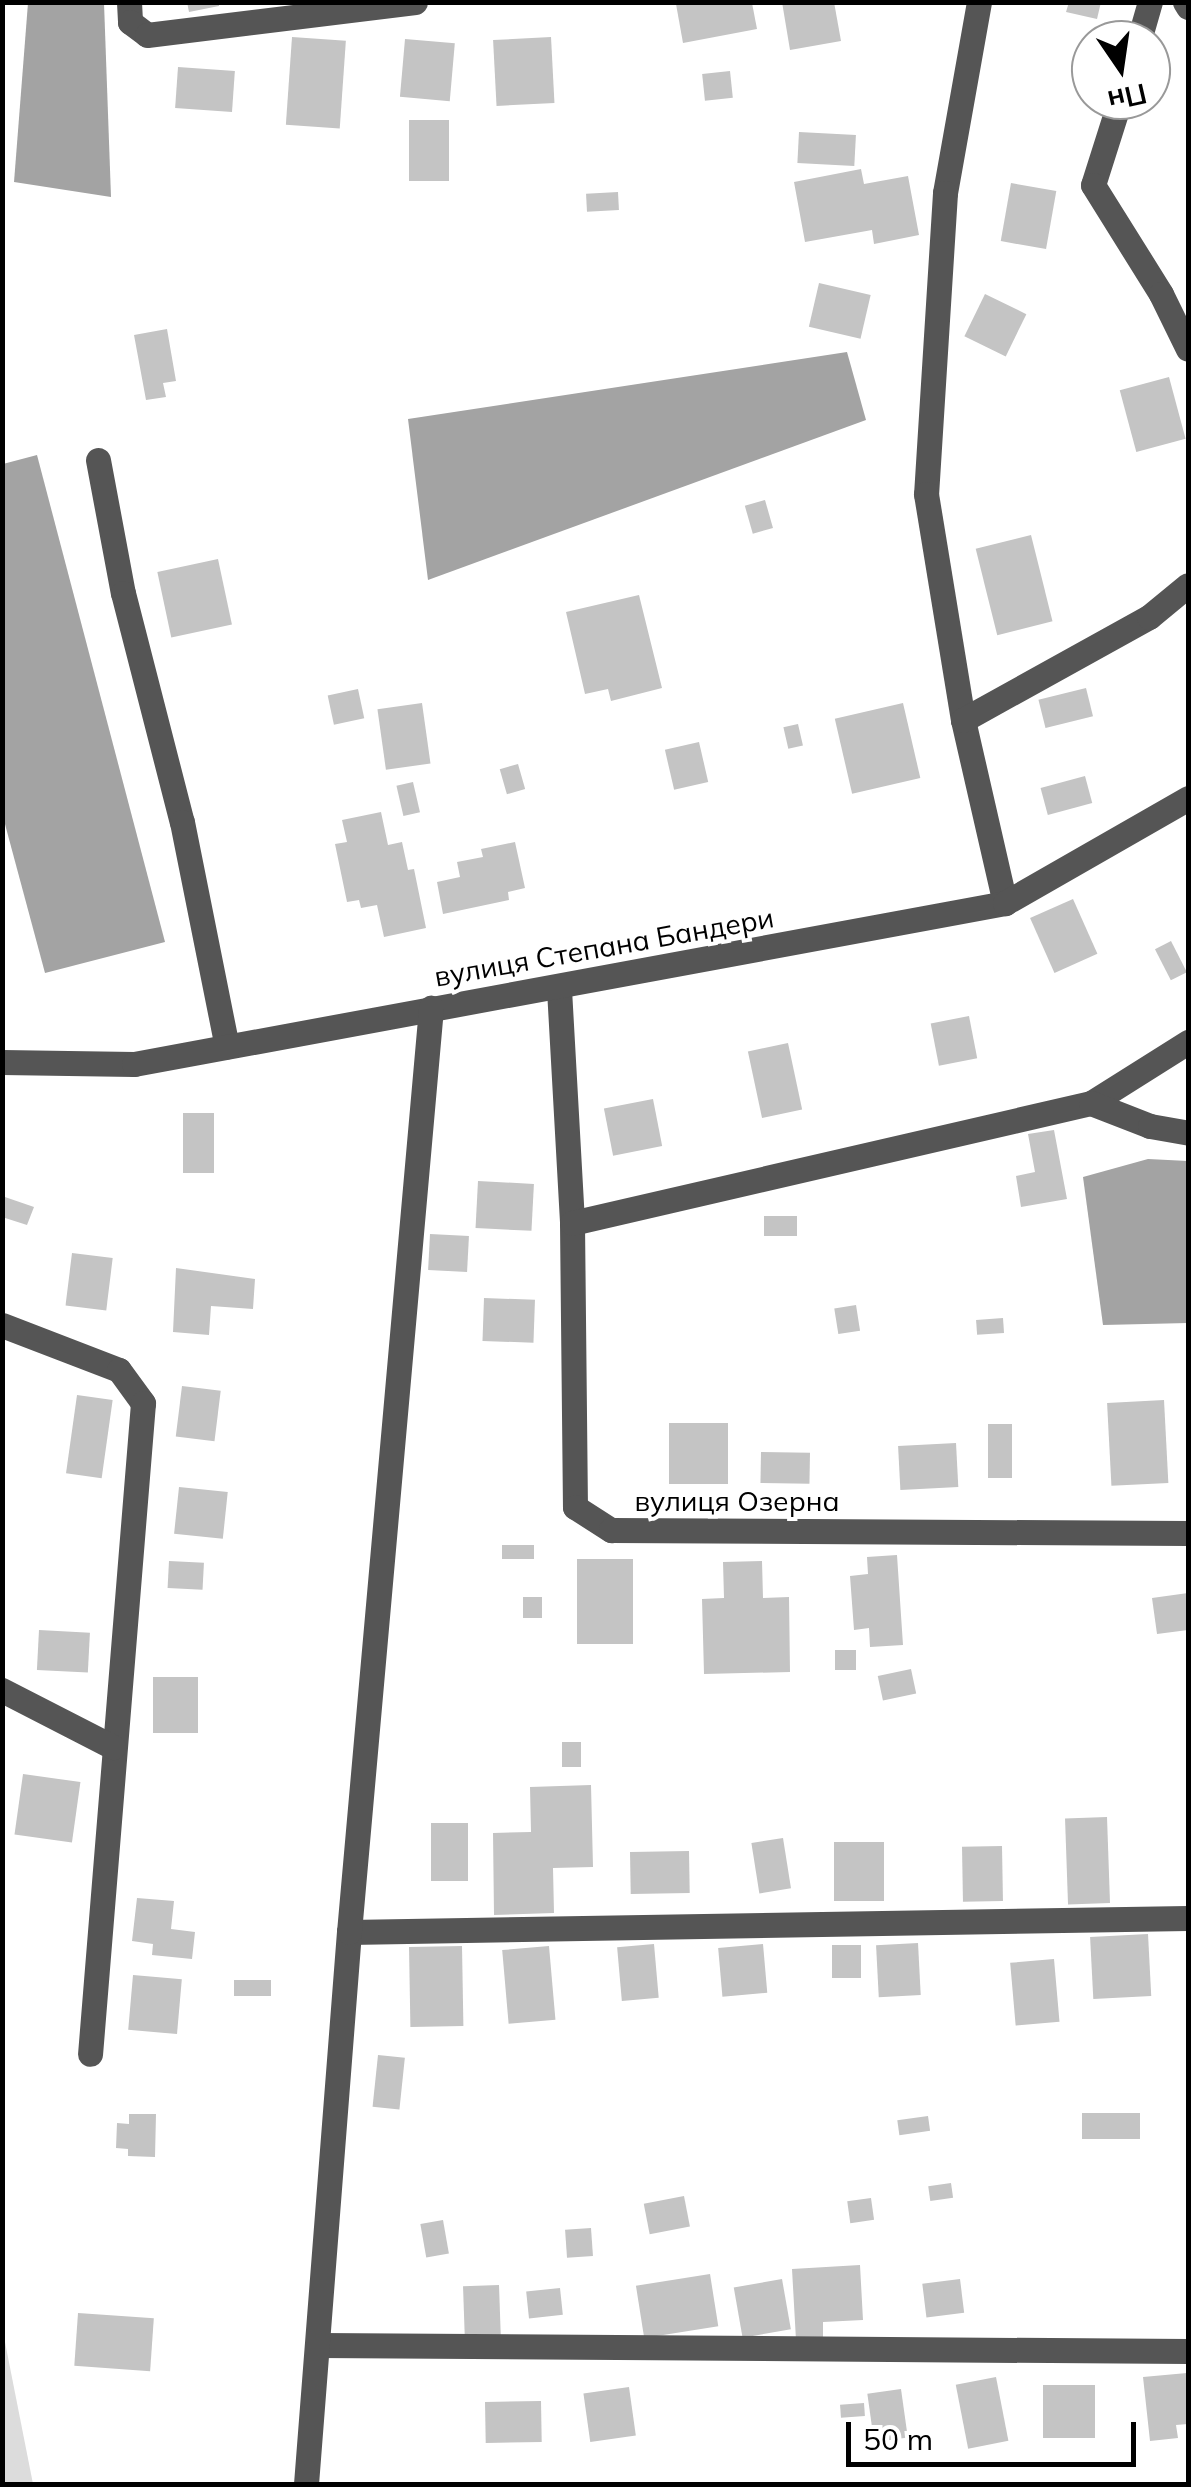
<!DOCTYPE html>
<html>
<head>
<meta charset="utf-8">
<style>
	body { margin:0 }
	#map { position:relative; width:1191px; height:2487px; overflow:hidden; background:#fff; font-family:Mulish,sans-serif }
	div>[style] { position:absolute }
	.green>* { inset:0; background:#dcdcdc }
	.water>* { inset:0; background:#a3a3a3 }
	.building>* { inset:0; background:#c4c4c4; transform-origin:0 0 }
	.minor>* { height:25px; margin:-12.5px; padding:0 12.5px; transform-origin:12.5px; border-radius:12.5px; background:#555 }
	span { translate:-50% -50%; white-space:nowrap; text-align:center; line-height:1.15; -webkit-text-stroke:8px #fff; paint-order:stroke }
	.street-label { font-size:28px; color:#000 }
	.frame { position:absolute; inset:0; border:5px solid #000; pointer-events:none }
	.north { position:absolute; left:1071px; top:20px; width:100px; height:100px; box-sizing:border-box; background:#fff; border:2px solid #999; border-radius:50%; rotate:167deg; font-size:28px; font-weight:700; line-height:40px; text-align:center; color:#000 }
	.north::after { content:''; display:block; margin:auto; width:35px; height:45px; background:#000; clip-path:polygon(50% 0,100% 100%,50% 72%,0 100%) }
	.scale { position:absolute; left:846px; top:2422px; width:290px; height:45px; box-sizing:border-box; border:5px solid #000; border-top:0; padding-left:12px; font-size:30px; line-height:35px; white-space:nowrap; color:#000; -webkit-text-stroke:8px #fff; paint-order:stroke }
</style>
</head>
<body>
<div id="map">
	<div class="green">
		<i style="clip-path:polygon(2px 2332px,3px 2332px,33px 2484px,3px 2484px)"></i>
	</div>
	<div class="water">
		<i style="clip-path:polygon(28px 3px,104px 3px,111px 197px,14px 182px)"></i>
		<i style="clip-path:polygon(847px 352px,866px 420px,428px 580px,408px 419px)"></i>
		<i style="clip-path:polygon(37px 455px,165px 942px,45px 973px,2px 813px,3px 464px)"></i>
		<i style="clip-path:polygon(1148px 1159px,1188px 1161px,1188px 1323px,1103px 1325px,1083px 1177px)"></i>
	</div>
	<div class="building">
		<i style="clip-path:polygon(187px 2px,219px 2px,219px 6px,189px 12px)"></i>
		<i style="clip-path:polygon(782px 2px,834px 2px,841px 41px,790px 50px)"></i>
		<i style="clip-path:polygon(1069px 2px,1101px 2px,1097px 19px,1066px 12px)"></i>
		<i style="clip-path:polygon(684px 3px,752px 3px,757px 29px,683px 43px,676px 4px)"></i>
		<i style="left:292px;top:37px;width:54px;height:88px;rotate:4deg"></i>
		<i style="left:551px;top:37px;width:66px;height:58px;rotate:87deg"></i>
		<i style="left:405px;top:39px;width:50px;height:58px;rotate:5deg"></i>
		<i style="left:178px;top:67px;width:57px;height:41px;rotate:4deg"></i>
		<i style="left:730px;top:71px;width:27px;height:28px;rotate:84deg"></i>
		<i style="left:409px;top:120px;width:40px;height:61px"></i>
		<i style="left:799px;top:132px;width:57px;height:31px;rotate:3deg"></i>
		<i style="clip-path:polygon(861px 169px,864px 184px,908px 176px,919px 235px,874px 244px,872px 230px,805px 242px,794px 182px)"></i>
		<i style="left:1011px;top:183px;width:46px;height:59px;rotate:10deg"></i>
		<i style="left:618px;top:192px;width:18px;height:32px;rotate:87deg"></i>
		<i style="left:819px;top:283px;width:53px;height:45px;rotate:13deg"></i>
		<i style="left:985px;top:294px;width:46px;height:47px;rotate:26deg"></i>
		<i style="clip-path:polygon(167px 329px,176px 381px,163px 383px,166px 397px,146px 400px,134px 335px)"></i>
		<i style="left:1169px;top:377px;width:64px;height:51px;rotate:75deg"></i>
		<i style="left:765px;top:500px;width:29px;height:21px;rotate:74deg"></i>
		<i style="left:1031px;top:535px;width:89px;height:57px;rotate:76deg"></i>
		<i style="left:218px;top:559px;width:67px;height:62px;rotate:78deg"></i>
		<i style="clip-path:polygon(639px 595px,662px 688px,611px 701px,608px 689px,585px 694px,566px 612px)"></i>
		<i style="left:1086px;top:688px;width:29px;height:49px;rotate:76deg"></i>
		<i style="left:358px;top:689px;width:30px;height:31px;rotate:78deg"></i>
		<i style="left:422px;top:703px;width:61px;height:45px;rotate:82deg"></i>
		<i style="left:903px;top:703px;width:77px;height:70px;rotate:77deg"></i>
		<i style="left:798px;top:724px;width:22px;height:15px;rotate:77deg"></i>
		<i style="left:699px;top:742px;width:41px;height:35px;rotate:77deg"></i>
		<i style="left:518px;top:764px;width:26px;height:19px;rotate:74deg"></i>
		<i style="left:1085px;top:776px;width:28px;height:46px;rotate:75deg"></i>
		<i style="left:413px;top:782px;width:31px;height:17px;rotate:77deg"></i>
		<i style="clip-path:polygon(381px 812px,388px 845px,402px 842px,408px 870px,414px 869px,426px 928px,384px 937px,377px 905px,361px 908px,359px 900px,347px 902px,335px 844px,347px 842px,342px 820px)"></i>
		<i style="clip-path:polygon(515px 842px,525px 888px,508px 892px,509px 900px,443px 914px,437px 882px,460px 877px,457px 862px,483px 857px,481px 849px)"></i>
		<i style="left:1073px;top:899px;width:60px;height:47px;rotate:66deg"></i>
		<i style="left:1171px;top:941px;width:35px;height:18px;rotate:63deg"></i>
		<i style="left:969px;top:1016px;width:43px;height:39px;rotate:79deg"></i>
		<i style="left:788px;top:1043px;width:68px;height:41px;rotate:78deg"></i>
		<i style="left:653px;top:1099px;width:48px;height:50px;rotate:79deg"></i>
		<i style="left:183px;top:1113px;width:31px;height:60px"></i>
		<i style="clip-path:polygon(1054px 1130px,1067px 1199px,1021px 1207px,1016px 1176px,1035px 1172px,1028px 1134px)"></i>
		<i style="left:478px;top:1181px;width:56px;height:47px;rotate:3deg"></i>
		<i style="clip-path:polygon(2px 1196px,34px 1207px,27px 1225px,2px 1217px)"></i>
		<i style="left:797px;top:1216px;width:20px;height:33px;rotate:90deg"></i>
		<i style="left:430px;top:1234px;width:39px;height:36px;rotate:3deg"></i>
		<i style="left:72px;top:1253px;width:41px;height:53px;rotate:7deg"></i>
		<i style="clip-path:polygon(176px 1268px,255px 1279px,253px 1309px,211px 1306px,209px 1335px,173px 1332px)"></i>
		<i style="left:484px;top:1298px;width:51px;height:43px;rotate:2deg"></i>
		<i style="left:856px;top:1305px;width:26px;height:22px;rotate:81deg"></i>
		<i style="left:1003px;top:1318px;width:15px;height:27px;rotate:86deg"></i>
		<i style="left:182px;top:1386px;width:39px;height:51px;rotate:7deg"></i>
		<i style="left:77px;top:1395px;width:36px;height:79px;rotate:8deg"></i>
		<i style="left:1164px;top:1400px;width:83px;height:57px;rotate:87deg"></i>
		<i style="left:728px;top:1423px;width:61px;height:59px;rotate:90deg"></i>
		<i style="left:988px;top:1424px;width:24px;height:54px"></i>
		<i style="left:956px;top:1443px;width:44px;height:58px;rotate:87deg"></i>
		<i style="left:761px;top:1452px;width:49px;height:31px;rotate:1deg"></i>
		<i style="left:179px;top:1487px;width:49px;height:47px;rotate:6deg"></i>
		<i style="left:534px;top:1545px;width:14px;height:32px;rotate:90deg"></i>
		<i style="clip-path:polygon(897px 1555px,903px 1645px,870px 1647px,869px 1628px,854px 1630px,850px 1576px,868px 1574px,867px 1557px)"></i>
		<i style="left:577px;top:1559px;width:56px;height:85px"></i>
		<i style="left:169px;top:1561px;width:35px;height:27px;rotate:3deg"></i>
		<i style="clip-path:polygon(762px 1561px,763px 1598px,789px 1597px,790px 1672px,704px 1674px,702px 1599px,724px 1598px,723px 1562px)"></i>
		<i style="clip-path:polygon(1188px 1593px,1188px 1630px,1157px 1634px,1152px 1598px)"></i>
		<i style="left:542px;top:1597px;width:21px;height:19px;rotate:90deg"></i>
		<i style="left:39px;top:1630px;width:51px;height:40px;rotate:3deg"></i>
		<i style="left:835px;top:1650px;width:21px;height:20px"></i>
		<i style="left:911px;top:1669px;width:25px;height:34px;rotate:78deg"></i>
		<i style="left:153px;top:1677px;width:45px;height:56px"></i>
		<i style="left:562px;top:1742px;width:19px;height:25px"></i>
		<i style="left:23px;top:1774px;width:58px;height:61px;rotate:8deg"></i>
		<i style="clip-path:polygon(591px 1785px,593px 1867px,553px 1868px,554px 1913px,494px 1915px,493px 1833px,531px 1832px,530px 1787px)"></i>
		<i style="left:1107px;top:1817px;width:86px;height:42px;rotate:88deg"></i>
		<i style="left:431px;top:1823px;width:37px;height:58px"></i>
		<i style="left:783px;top:1838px;width:51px;height:32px;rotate:81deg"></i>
		<i style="left:834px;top:1842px;width:50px;height:59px"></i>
		<i style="left:1002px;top:1846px;width:55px;height:40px;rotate:89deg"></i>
		<i style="left:689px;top:1851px;width:42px;height:59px;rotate:89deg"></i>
		<i style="clip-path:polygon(137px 1898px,174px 1901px,171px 1929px,195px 1932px,192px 1959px,152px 1955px,153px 1944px,132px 1941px)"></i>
		<i style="left:1148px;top:1934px;width:62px;height:58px;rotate:87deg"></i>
		<i style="left:918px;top:1943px;width:52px;height:42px;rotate:87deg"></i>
		<i style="left:654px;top:1944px;width:54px;height:37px;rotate:85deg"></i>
		<i style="left:763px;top:1944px;width:49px;height:45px;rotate:85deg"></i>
		<i style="left:832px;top:1945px;width:29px;height:33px"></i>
		<i style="left:462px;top:1946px;width:80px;height:53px;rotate:89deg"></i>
		<i style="left:549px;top:1946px;width:74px;height:47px;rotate:85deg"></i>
		<i style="left:1054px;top:1959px;width:63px;height:44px;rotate:85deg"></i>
		<i style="left:133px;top:1975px;width:49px;height:55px;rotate:5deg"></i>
		<i style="left:234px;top:1980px;width:37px;height:16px"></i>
		<i style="left:378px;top:2055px;width:27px;height:52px;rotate:6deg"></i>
		<i style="left:1140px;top:2113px;width:26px;height:58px;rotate:90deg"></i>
		<i style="clip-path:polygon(129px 2114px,156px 2114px,155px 2157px,128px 2156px,128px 2149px,116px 2148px,117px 2123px,129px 2124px)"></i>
		<i style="left:928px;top:2116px;width:15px;height:31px;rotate:82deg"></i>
		<i style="left:951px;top:2183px;width:15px;height:23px;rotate:82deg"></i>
		<i style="left:684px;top:2196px;width:31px;height:41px;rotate:79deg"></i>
		<i style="left:871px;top:2198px;width:22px;height:24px;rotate:82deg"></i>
		<i style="left:443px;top:2220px;width:34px;height:23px;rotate:80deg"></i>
		<i style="left:591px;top:2228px;width:28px;height:26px;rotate:86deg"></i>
		<i style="clip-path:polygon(860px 2265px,863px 2320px,823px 2322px,823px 2338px,796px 2340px,792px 2269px)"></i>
		<i style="left:710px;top:2274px;width:53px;height:75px;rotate:81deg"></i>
		<i style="left:782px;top:2279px;width:51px;height:49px;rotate:80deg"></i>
		<i style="left:960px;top:2279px;width:34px;height:38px;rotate:83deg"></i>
		<i style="left:499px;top:2285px;width:50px;height:36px;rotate:88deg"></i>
		<i style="left:560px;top:2288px;width:27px;height:34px;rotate:84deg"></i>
		<i style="left:78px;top:2313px;width:76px;height:53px;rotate:4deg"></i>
		<i style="clip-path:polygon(1187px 2373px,1188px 2424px,1176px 2425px,1178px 2438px,1150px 2441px,1143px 2377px)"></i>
		<i style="left:996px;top:2377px;width:65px;height:41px;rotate:79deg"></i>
		<i style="left:1043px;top:2385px;width:52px;height:53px"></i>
		<i style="left:629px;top:2387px;width:49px;height:46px;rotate:82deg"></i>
		<i style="left:901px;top:2389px;width:49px;height:34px;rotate:82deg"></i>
		<i style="left:541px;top:2401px;width:41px;height:56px;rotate:89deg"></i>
		<i style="left:864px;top:2403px;width:13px;height:24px;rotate:86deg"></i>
	</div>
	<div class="minor">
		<i style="left:129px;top:2px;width:20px;rotate:87deg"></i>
		<i style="left:130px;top:22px;width:21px;rotate:37deg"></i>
		<i style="left:147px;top:35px;width:270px;rotate:-7deg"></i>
		<i style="left:979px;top:2px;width:194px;rotate:100.1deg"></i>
		<i style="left:945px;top:193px;width:302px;rotate:93.6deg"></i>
		<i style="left:926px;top:494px;width:229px;rotate:80.7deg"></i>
		<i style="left:963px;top:720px;width:188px;rotate:77.1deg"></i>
		<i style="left:1185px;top:2px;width:6px;rotate:59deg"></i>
		<i style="left:1139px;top:40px;width:40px;rotate:-74deg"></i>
		<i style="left:1120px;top:100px;width:89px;rotate:107.6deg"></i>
		<i style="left:1093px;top:185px;width:128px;rotate:58deg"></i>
		<i style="left:1161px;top:294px;width:61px;rotate:63.9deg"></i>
		<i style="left:98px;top:460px;width:135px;rotate:79.4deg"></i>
		<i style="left:123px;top:593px;width:236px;rotate:75.6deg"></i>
		<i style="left:182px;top:822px;width:229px;rotate:78.7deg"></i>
		<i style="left:963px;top:720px;width:213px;rotate:-29deg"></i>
		<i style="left:1149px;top:617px;width:50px;rotate:-39.4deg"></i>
		<i style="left:559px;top:989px;width:234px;rotate:86.8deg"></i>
		<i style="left:572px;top:1223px;width:284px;rotate:89.4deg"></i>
		<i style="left:575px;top:1507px;width:43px;rotate:32.6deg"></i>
		<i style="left:611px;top:1530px;width:577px;rotate:0.3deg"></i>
		<i style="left:2px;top:1062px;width:132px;rotate:0.9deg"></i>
		<i style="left:134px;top:1064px;width:886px;rotate:-10.47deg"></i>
		<i style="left:1005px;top:903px;width:211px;rotate:-29.8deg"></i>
		<i style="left:1091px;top:1103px;width:115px;rotate:-32.2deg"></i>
		<i style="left:572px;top:1223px;width:533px;rotate:-13.02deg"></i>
		<i style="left:1091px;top:1103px;width:63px;rotate:21.3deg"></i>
		<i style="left:1150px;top:1126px;width:39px;rotate:10deg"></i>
		<i style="left:2px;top:1325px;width:125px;rotate:21deg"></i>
		<i style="left:119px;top:1370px;width:41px;rotate:54deg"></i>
		<i style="left:143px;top:1403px;width:653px;rotate:94.65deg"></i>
		<i style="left:2px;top:1690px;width:125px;rotate:27.2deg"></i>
		<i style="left:349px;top:1932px;width:839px;rotate:-0.96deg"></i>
		<i style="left:319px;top:2345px;width:869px;rotate:0.4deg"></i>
		<i style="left:306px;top:2484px;width:554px;rotate:-85.55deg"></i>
		<i style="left:349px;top:1932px;width:928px;rotate:-84.93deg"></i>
	</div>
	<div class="street-label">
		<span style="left:604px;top:947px;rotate:-10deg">вулиця Степана Бандери</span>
		<span style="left:737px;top:1501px">вулиця Озерна</span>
	</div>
	<div class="frame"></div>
	<div class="north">Пн</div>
	<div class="scale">50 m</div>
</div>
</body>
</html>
